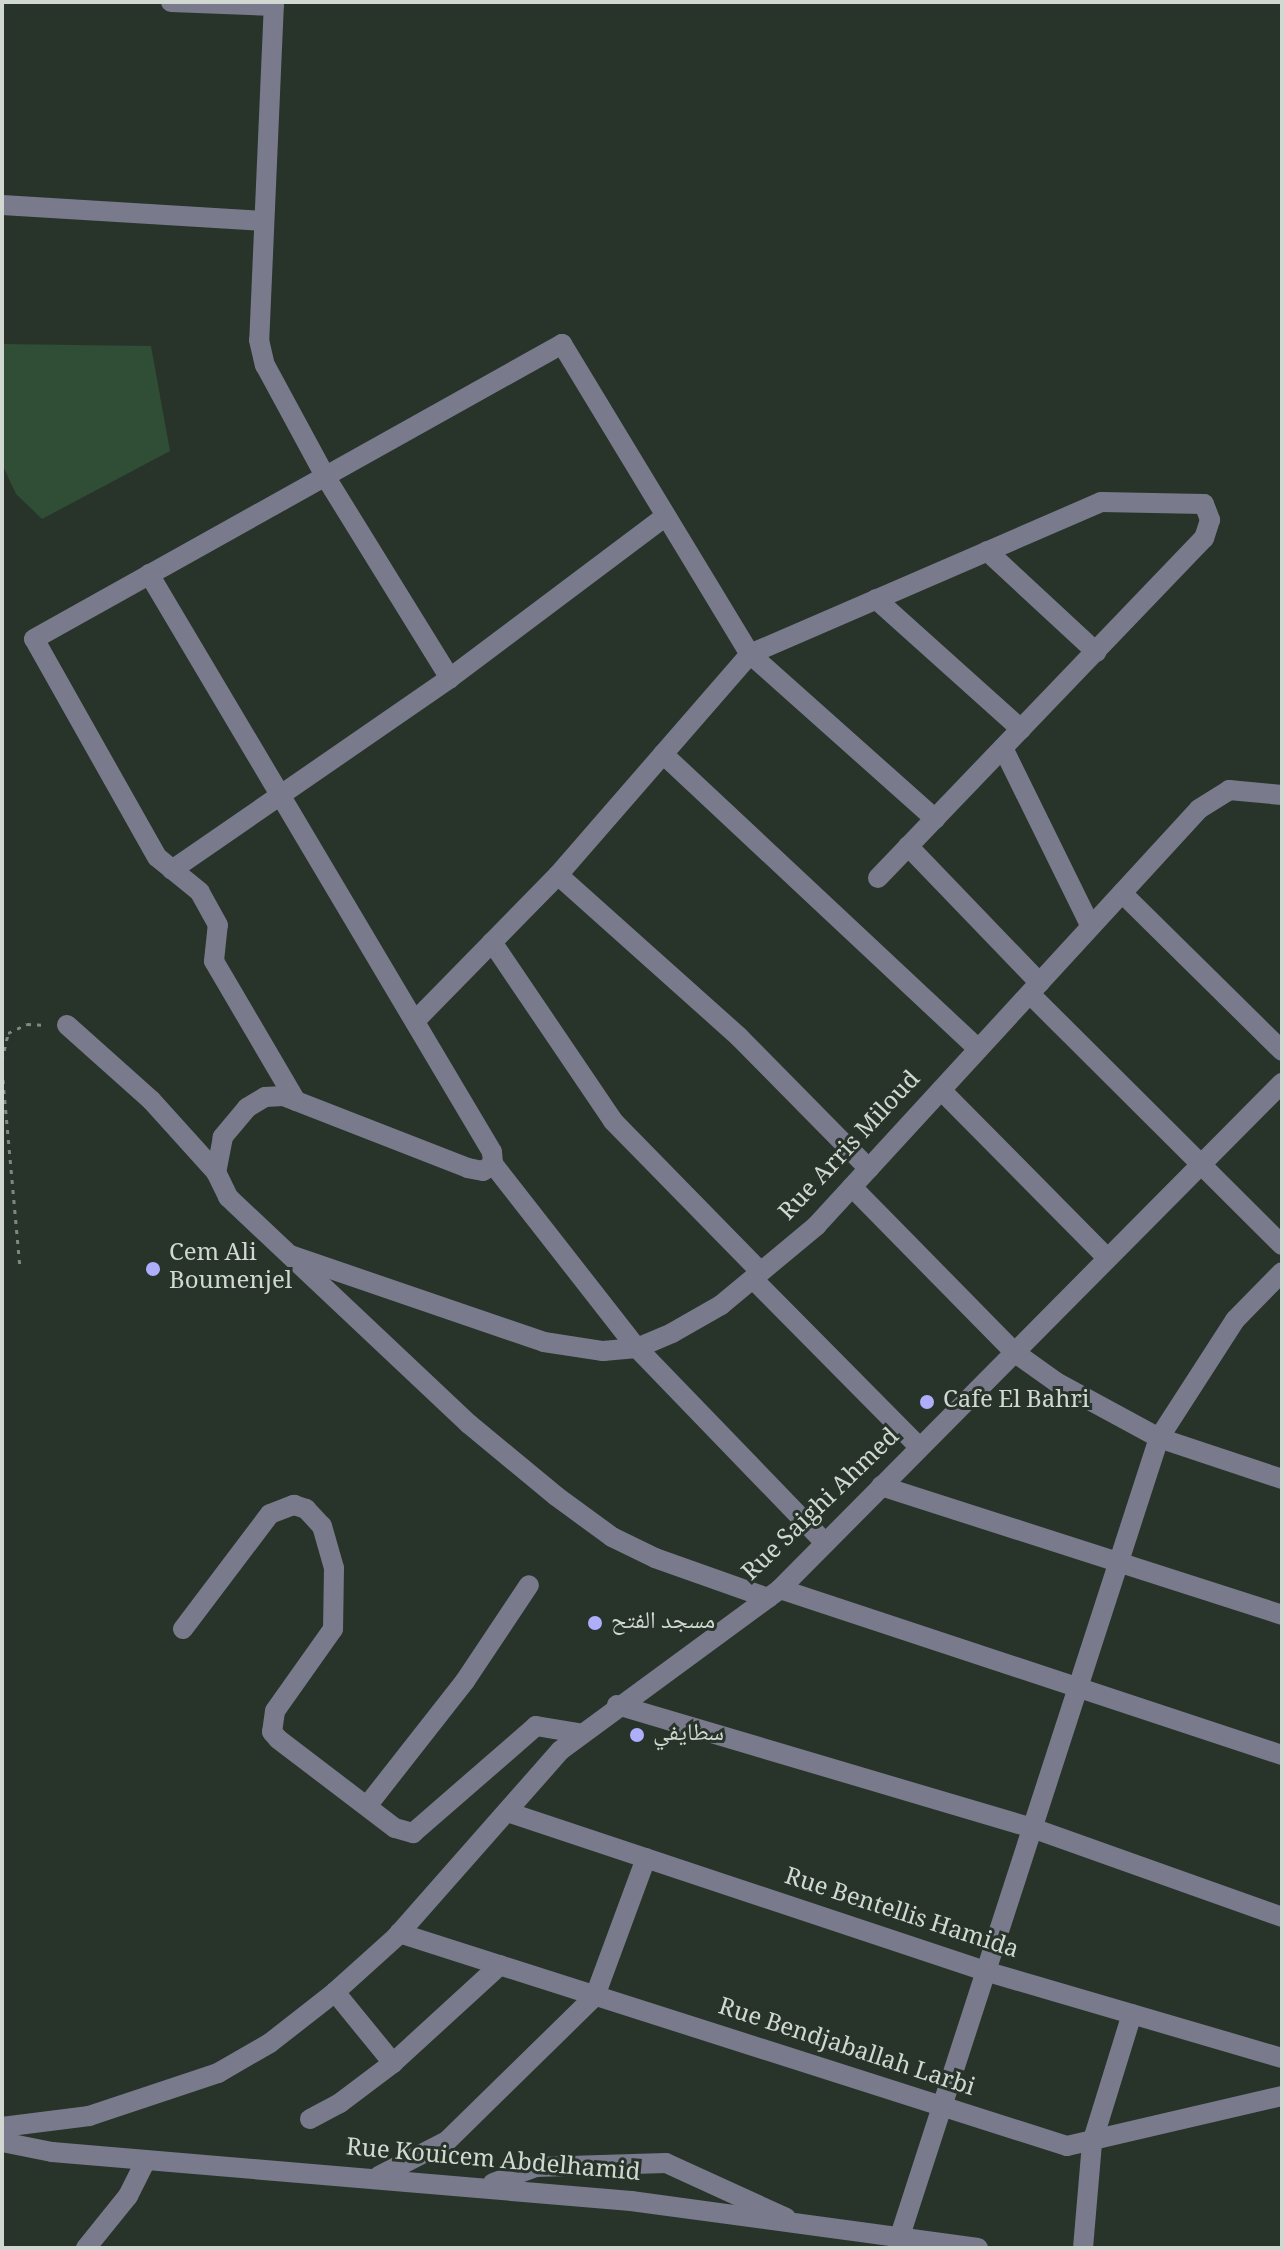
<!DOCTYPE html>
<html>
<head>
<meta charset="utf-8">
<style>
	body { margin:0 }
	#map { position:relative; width:1284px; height:2250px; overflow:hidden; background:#28342a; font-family:Georgia,"Noto Naskh Arabic",serif }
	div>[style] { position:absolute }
	.green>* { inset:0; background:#304d36 }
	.path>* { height:3px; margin-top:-1.5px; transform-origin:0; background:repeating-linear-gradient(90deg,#7e887f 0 4px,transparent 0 10px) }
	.minor>* { height:20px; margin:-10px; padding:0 10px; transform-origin:10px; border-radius:10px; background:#7a7a8d }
	.dots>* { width:22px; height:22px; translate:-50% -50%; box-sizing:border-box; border:4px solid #28342a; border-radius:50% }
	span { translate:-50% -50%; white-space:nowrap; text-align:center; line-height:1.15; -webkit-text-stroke:6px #28342a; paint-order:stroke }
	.street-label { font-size:24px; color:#d0d8d1 }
	.poi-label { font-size:24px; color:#d0d8d1 }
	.left { translate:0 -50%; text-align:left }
	.frame { position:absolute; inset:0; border:4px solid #d0d8d1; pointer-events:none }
</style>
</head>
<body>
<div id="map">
	<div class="green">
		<i style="clip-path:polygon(2px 344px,151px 346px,170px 451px,42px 519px,16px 494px,2px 464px)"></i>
	</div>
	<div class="path">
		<i style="left:2px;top:1060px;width:28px;rotate:-77deg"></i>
		<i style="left:8px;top:1033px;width:21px;rotate:-25deg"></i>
		<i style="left:27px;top:1024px;width:20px;rotate:3deg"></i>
		<i style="left:2px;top:1070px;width:197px;rotate:84.8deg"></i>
	</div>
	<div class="minor">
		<i style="left:171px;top:2px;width:103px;rotate:2.2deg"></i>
		<i style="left:274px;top:2px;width:338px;rotate:92.5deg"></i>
		<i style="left:259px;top:340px;width:26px;rotate:77deg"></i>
		<i style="left:265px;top:365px;width:126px;rotate:61.6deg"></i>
		<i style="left:325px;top:476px;width:238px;rotate:58.3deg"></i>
		<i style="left:2px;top:205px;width:262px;rotate:3.5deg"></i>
		<i style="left:987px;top:551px;width:149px;rotate:42.8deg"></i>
		<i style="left:149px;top:574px;width:672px;rotate:59.31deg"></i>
		<i style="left:492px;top:1152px;width:12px;rotate:85deg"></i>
		<i style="left:493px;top:1164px;width:12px;rotate:145deg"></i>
		<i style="left:483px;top:1171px;width:15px;rotate:-169deg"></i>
		<i style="left:468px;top:1168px;width:199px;rotate:-158.7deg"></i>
		<i style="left:283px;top:1096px;width:18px;rotate:177deg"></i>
		<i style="left:265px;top:1097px;width:21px;rotate:149deg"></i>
		<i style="left:247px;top:1108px;width:38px;rotate:130deg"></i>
		<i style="left:223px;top:1137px;width:36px;rotate:101deg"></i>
		<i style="left:216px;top:1172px;width:28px;rotate:64deg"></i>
		<i style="left:228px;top:1197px;width:331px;rotate:43.3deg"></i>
		<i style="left:469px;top:1424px;width:113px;rotate:39.6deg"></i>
		<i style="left:556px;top:1496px;width:69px;rotate:36.2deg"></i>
		<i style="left:612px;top:1537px;width:48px;rotate:26deg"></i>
		<i style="left:655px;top:1558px;width:120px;rotate:19.5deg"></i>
		<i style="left:876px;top:599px;width:195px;rotate:41.9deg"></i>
		<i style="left:1003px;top:748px;width:199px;rotate:63.8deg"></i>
		<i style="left:663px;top:754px;width:432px;rotate:43.1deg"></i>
		<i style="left:908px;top:846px;width:190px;rotate:46.1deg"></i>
		<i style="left:172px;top:870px;width:338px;rotate:-34.6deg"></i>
		<i style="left:450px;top:678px;width:270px;rotate:-36.9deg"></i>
		<i style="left:558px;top:875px;width:243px;rotate:41.8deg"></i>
		<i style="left:739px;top:1037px;width:185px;rotate:45.4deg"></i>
		<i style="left:1122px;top:893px;width:225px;rotate:44.6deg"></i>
		<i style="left:492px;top:942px;width:216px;rotate:55.9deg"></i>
		<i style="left:613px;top:1121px;width:211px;rotate:45.6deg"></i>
		<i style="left:1030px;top:994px;width:356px;rotate:44.9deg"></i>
		<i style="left:415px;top:1021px;width:204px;rotate:-45.6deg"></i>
		<i style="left:558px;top:875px;width:293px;rotate:-49deg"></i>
		<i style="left:750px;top:654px;width:382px;rotate:-23.4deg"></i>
		<i style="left:1101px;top:502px;width:103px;rotate:1.1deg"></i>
		<i style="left:1204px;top:504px;width:17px;rotate:69deg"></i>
		<i style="left:1210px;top:520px;width:19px;rotate:108deg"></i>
		<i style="left:1204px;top:538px;width:471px;rotate:133.8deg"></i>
		<i style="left:67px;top:1025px;width:113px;rotate:41.8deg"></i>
		<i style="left:151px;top:1100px;width:97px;rotate:47.9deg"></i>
		<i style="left:941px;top:1090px;width:236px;rotate:45.3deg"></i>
		<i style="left:296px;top:1101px;width:162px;rotate:-120.4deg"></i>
		<i style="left:214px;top:961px;width:36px;rotate:-84deg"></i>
		<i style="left:218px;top:925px;width:38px;rotate:-119deg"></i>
		<i style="left:200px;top:892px;width:55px;rotate:-140.9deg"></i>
		<i style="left:157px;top:857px;width:250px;rotate:-119.4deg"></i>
		<i style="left:34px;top:639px;width:605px;rotate:-29.19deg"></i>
		<i style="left:562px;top:344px;width:363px;rotate:58.8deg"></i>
		<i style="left:750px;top:654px;width:248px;rotate:41.7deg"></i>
		<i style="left:493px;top:1164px;width:234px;rotate:52deg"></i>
		<i style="left:637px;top:1348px;width:271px;rotate:46deg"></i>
		<i style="left:852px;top:1187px;width:231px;rotate:45.5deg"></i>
		<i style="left:1014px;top:1352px;width:52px;rotate:35.5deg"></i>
		<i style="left:1056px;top:1382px;width:117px;rotate:28.5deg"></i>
		<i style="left:1159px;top:1438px;width:130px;rotate:18.4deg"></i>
		<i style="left:290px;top:1255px;width:268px;rotate:18.9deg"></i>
		<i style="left:544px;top:1342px;width:60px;rotate:8.7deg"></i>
		<i style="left:603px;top:1351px;width:34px;rotate:-5deg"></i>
		<i style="left:637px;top:1348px;width:38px;rotate:-23deg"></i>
		<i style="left:672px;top:1333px;width:56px;rotate:-29.7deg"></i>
		<i style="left:721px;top:1305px;width:124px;rotate:-39.7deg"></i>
		<i style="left:816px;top:1226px;width:566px;rotate:-47.43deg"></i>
		<i style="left:1199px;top:809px;width:36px;rotate:-32deg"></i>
		<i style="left:1229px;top:790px;width:53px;rotate:5.4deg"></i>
		<i style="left:753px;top:1279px;width:236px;rotate:45.3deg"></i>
		<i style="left:881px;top:1486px;width:421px;rotate:17.8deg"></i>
		<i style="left:780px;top:1589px;width:529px;rotate:18.3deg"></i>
		<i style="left:183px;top:1629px;width:144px;rotate:-52.9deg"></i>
		<i style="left:270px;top:1514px;width:26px;rotate:-21deg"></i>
		<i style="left:294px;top:1505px;width:13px;rotate:18deg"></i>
		<i style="left:306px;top:1509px;width:23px;rotate:47deg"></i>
		<i style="left:322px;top:1526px;width:44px;rotate:74.1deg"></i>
		<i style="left:334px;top:1568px;width:61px;rotate:90.9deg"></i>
		<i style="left:333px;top:1629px;width:100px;rotate:125.3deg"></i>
		<i style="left:275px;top:1711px;width:21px;rotate:98deg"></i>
		<i style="left:272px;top:1732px;width:9px;rotate:49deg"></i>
		<i style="left:278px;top:1739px;width:147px;rotate:37.3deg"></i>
		<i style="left:395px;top:1828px;width:19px;rotate:16deg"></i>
		<i style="left:413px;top:1833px;width:163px;rotate:-41deg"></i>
		<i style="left:536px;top:1726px;width:43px;rotate:9.5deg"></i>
		<i style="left:617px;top:1705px;width:436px;rotate:16.5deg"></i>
		<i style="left:1035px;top:1829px;width:262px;rotate:19.6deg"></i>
		<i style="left:367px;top:1806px;width:159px;rotate:-51.9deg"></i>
		<i style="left:465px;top:1681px;width:115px;rotate:-56.3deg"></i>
		<i style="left:507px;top:1812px;width:507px;rotate:18.4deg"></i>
		<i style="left:988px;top:1972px;width:306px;rotate:16.3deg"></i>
		<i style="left:399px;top:1933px;width:701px;rotate:17.69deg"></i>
		<i style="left:1067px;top:2146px;width:221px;rotate:-13.1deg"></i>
		<i style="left:335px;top:1992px;width:92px;rotate:50.8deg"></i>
		<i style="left:310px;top:2119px;width:34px;rotate:-28deg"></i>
		<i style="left:340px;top:2103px;width:66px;rotate:-37deg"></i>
		<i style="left:393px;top:2063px;width:145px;rotate:-42.5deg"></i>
		<i style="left:2px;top:2127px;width:88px;rotate:-7.2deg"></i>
		<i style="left:89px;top:2116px;width:136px;rotate:-18.4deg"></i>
		<i style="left:218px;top:2073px;width:60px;rotate:-30deg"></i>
		<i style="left:270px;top:2043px;width:83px;rotate:-38.1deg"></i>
		<i style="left:335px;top:1992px;width:82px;rotate:-42deg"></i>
		<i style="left:396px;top:1937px;width:249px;rotate:-48.6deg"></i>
		<i style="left:561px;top:1750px;width:272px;rotate:-36.3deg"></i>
		<i style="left:780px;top:1589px;width:713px;rotate:-45.23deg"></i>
		<i style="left:2px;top:2142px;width:51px;rotate:11.3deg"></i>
		<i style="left:52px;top:2152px;width:581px;rotate:4.84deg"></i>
		<i style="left:631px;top:2201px;width:350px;rotate:7.7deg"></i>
		<i style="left:379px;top:2176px;width:76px;rotate:-27.2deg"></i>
		<i style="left:447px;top:2141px;width:207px;rotate:-44.4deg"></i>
		<i style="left:595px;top:1996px;width:147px;rotate:-69.7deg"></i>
		<i style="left:493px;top:2183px;width:46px;rotate:-20.4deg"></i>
		<i style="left:536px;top:2167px;width:130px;rotate:-1.8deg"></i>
		<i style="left:666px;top:2163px;width:132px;rotate:24.6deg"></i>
		<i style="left:899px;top:2239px;width:842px;rotate:-72.02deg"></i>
		<i style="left:1159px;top:1438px;width:140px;rotate:-57.2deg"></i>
		<i style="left:1235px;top:1320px;width:67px;rotate:-45.6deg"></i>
		<i style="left:86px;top:2248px;width:67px;rotate:-51.1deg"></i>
		<i style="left:128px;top:2196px;width:40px;rotate:-63.4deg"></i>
		<i style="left:1083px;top:2248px;width:105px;rotate:-85.1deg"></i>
		<i style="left:1092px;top:2143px;width:135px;rotate:-72.8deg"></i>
	</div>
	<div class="dots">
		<i style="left:153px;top:1269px;background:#aeaefa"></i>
		<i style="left:927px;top:1402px;background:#aeaefa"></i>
		<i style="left:595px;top:1623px;background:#aeaefa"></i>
		<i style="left:637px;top:1735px;background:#aeaefa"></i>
	</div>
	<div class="street-label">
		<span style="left:851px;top:1147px;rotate:-47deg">Rue Arris Miloud</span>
		<span style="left:822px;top:1506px;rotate:-44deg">Rue Saighi Ahmed</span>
		<span style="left:901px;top:1915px;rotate:18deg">Rue Bentellis Hamida</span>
		<span style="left:846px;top:2049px;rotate:18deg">Rue Bendjaballah Larbi</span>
		<span style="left:493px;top:2162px;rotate:5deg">Rue Kouicem Abdelhamid</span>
	</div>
	<div class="poi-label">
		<span class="left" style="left:169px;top:1269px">Cem Ali<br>Boumenjel</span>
		<span class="left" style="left:943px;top:1402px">Cafe El Bahri</span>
		<span class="left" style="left:611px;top:1623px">مسجد الفتح</span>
		<span class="left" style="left:653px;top:1735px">سطايفي</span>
	</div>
	<div class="frame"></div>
</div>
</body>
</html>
